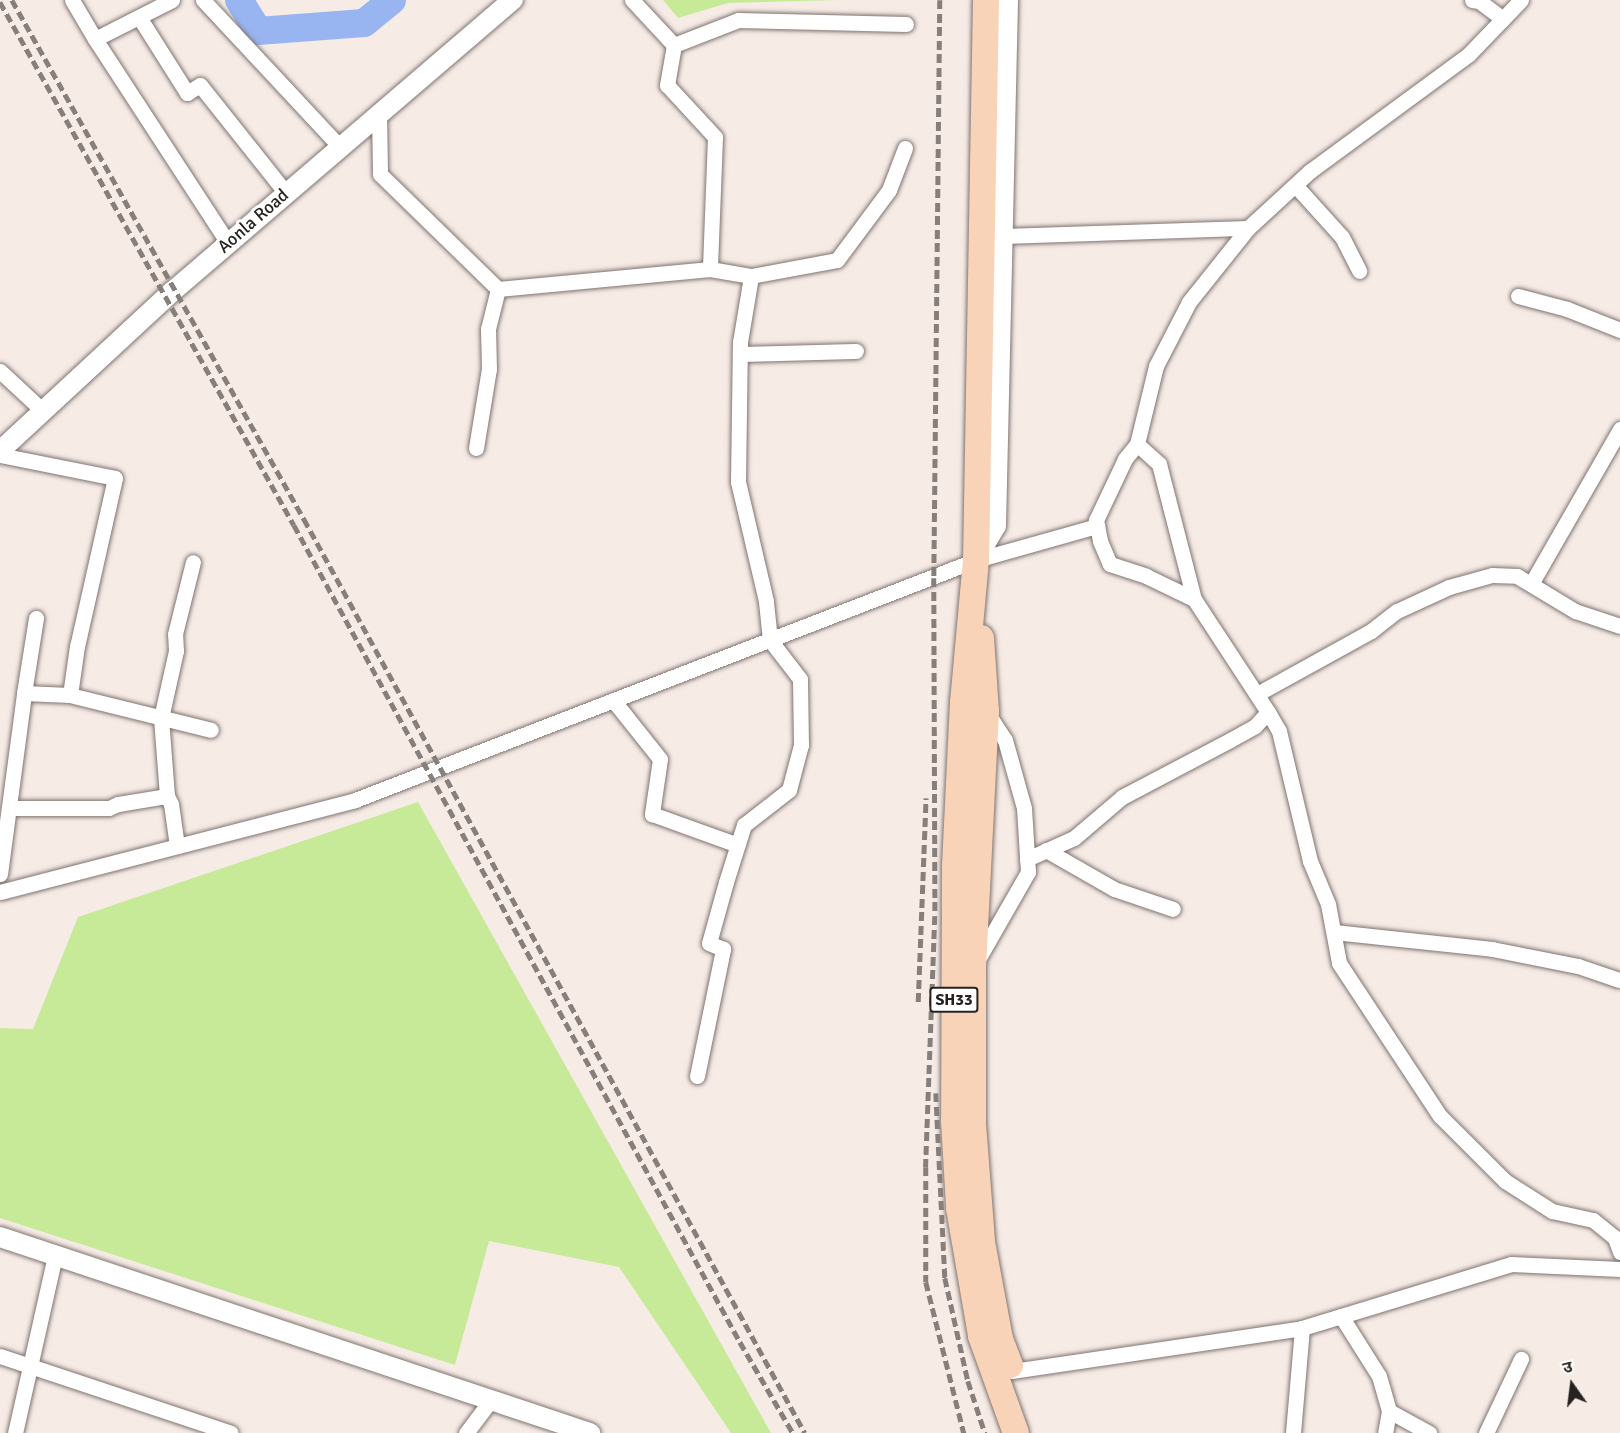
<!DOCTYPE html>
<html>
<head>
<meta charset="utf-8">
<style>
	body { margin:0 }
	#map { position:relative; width:1620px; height:1433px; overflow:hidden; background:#f7ebe6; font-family:Signika,"Noto Sans Devanagari",sans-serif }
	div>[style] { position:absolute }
	.green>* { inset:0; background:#c7ea98 }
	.river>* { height:28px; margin:-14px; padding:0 14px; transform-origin:14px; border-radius:14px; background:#98b5f1 }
	.roads { filter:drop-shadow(0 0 2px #7e7470) drop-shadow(0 0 2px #7e7470) }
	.minor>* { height:15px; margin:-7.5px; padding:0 7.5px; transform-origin:7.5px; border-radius:7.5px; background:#fff }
	.tertiary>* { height:20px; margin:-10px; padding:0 10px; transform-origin:10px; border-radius:10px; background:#fff }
	.primary>* { height:26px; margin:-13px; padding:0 13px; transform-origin:13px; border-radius:13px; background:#f9d3b8 }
	.rail>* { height:4.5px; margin-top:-2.25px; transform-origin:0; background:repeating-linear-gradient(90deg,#867f7b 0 9px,transparent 0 13.5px) }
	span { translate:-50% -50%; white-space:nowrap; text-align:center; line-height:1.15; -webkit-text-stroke:6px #fff; paint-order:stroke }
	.shield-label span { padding:2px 4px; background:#fff; border:2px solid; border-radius:4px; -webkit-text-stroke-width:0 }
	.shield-label { font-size:16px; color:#262220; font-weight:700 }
	.street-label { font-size:18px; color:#262220 }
	.north { position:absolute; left:1542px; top:1355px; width:60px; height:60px; -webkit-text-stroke:4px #fff; paint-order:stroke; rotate:346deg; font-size:16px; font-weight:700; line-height:24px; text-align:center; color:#262220 }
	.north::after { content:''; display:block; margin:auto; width:21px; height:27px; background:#262220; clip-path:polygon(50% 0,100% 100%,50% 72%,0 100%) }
</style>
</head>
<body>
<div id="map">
	<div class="green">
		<i style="clip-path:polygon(663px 0,840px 0,728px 3px,678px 18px)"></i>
		<i style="clip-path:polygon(418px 802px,771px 1433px,731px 1433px,619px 1267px,489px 1241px,455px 1365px,0 1218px,0 1028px,33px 1029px,78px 917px)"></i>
	</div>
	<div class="river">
		<i style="left:239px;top:0;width:36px;rotate:58deg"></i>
		<i style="left:258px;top:31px;width:106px;rotate:-4.3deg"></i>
		<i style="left:364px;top:23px;width:36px;rotate:-39deg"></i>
	</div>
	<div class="roads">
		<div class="minor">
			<i style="left:72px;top:0;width:45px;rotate:59.5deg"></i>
			<i style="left:172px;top:0;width:86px;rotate:153.1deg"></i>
			<i style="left:95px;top:39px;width:244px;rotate:56.9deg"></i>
			<i style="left:203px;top:0;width:201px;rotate:47deg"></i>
			<i style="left:632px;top:0;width:62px;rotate:47deg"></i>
			<i style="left:674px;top:45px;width:69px;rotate:-21.3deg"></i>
			<i style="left:738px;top:20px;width:168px;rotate:1.4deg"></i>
			<i style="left:1472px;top:0;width:7px;rotate:8deg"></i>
			<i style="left:1479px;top:1px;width:30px;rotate:37deg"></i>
			<i style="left:1521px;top:0;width:76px;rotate:133.9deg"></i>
			<i style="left:1468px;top:55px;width:196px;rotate:143.7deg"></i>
			<i style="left:1310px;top:171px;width:84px;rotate:137.4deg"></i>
			<i style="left:1248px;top:228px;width:95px;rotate:128.6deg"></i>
			<i style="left:1189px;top:302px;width:72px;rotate:117.3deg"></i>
			<i style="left:1156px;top:366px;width:80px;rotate:103.7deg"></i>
			<i style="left:1137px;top:444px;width:19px;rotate:129deg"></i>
			<i style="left:1125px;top:459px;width:68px;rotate:115.4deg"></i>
			<i style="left:1096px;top:520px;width:21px;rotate:79deg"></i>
			<i style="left:1100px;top:541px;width:25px;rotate:67deg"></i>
			<i style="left:1110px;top:564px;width:38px;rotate:18deg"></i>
			<i style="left:1146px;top:576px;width:53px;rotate:25.6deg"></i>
			<i style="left:1194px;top:599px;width:135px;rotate:56.8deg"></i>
			<i style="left:1268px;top:712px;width:22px;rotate:60deg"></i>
			<i style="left:1279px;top:731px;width:134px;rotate:76.6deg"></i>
			<i style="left:1310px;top:861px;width:47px;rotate:67.3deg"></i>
			<i style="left:1328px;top:904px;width:60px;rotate:79.4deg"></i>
			<i style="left:1339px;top:963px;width:183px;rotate:56.6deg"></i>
			<i style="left:1440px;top:1116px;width:92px;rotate:45deg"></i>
			<i style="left:1505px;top:1181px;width:56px;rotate:32.6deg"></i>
			<i style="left:1552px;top:1211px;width:42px;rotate:12.4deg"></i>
			<i style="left:1593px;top:1220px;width:28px;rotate:39deg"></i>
			<i style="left:1615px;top:1238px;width:15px;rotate:70deg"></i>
			<i style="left:139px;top:17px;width:90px;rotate:57.7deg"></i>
			<i style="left:187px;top:93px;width:15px;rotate:-32deg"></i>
			<i style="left:200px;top:85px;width:138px;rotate:51.5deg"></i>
			<i style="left:674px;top:45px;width:41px;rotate:99.9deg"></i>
			<i style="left:667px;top:85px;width:71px;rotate:47.3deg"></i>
			<i style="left:715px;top:137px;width:132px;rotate:92.2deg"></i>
			<i style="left:379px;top:114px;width:60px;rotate:89deg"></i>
			<i style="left:380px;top:174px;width:165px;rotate:44.3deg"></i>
			<i style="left:498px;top:289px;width:213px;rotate:-5.4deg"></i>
			<i style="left:710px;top:269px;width:42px;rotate:9.7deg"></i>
			<i style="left:751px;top:276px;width:87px;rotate:-10.5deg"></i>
			<i style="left:837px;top:260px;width:87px;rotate:-53.4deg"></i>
			<i style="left:889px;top:190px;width:45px;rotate:-69.1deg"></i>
			<i style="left:1295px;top:185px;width:70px;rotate:47.9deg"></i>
			<i style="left:1342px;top:237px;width:38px;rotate:63deg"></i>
			<i style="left:1003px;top:236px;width:245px;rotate:-1.9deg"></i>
			<i style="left:1518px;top:296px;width:51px;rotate:14.9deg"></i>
			<i style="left:1567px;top:309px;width:57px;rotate:21.6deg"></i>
			<i style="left:740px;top:354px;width:116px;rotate:-1.5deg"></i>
			<i style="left:0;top:371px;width:59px;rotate:42.9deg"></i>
			<i style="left:1137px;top:444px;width:30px;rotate:42deg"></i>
			<i style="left:1159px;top:464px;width:139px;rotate:75.5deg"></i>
			<i style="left:476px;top:448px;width:80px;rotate:-80.7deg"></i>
			<i style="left:489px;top:369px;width:40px;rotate:-91.4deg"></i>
			<i style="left:488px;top:329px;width:41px;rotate:-76deg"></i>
			<i style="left:0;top:455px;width:117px;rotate:11.3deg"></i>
			<i style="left:115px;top:478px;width:172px;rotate:102.7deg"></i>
			<i style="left:77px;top:646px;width:49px;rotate:98.1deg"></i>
			<i style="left:1531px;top:584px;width:179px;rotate:-60.1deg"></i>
			<i style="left:24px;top:693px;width:46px;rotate:2.5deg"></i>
			<i style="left:70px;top:695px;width:145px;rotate:13.9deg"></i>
			<i style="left:1257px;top:694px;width:130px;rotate:-28.9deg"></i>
			<i style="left:1371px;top:631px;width:33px;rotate:-38deg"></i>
			<i style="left:1397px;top:611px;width:57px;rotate:-24.8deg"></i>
			<i style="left:1449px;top:587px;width:45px;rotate:-15.6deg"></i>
			<i style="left:1492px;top:575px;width:25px;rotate:2deg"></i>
			<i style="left:1517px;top:576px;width:68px;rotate:31.1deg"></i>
			<i style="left:1575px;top:611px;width:47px;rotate:18.4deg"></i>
			<i style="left:613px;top:700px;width:75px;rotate:51.5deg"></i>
			<i style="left:660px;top:759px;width:56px;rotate:98.3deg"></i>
			<i style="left:652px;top:814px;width:91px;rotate:19.8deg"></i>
			<i style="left:9px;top:808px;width:100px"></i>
			<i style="left:109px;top:808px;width:10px;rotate:-24deg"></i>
			<i style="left:118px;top:804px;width:50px;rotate:-9.3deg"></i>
			<i style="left:177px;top:846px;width:42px;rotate:-98.1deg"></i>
			<i style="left:171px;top:804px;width:9px;rotate:-117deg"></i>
			<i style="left:167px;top:796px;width:78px;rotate:-94.4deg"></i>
			<i style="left:161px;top:718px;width:69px;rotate:-77.4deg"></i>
			<i style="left:176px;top:651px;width:17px;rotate:-93deg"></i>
			<i style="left:175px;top:634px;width:74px;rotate:-76deg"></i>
			<i style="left:1046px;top:850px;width:78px;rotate:29.8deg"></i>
			<i style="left:1114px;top:889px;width:62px;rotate:18.7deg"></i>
			<i style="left:1027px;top:859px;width:51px;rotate:-24.1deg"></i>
			<i style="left:1074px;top:838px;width:63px;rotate:-40.5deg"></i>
			<i style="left:1122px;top:797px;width:122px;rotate:-27.8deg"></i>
			<i style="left:1230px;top:740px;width:29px;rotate:-29deg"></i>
			<i style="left:1255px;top:726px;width:19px;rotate:-47deg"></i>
			<i style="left:0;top:874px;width:183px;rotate:-82.4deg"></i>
			<i style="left:24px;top:693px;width:76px;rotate:-80.9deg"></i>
			<i style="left:0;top:892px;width:367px;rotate:-14.5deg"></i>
			<i style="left:355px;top:800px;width:666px;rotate:-21.13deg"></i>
			<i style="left:976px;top:560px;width:126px;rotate:-15.7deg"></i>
			<i style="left:1334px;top:932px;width:159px;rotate:6.1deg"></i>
			<i style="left:1492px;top:949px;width:88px;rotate:11.2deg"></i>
			<i style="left:1578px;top:966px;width:43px;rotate:18.9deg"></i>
			<i style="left:977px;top:961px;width:103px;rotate:-60.2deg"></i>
			<i style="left:1028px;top:872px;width:64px;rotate:-93.6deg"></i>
			<i style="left:1024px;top:808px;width:71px;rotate:-105.6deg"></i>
			<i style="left:1005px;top:740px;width:33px;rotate:-123deg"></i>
			<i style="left:697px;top:1076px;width:130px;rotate:-78.4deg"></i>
			<i style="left:723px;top:949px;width:15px;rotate:-157deg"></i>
			<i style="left:709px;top:943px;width:63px;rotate:-74.4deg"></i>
			<i style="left:726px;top:882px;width:60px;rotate:-72.5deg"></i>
			<i style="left:744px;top:825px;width:57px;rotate:-37.9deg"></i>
			<i style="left:789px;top:790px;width:47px;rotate:-75.1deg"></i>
			<i style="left:801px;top:745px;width:66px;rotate:-90.9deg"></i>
			<i style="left:800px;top:679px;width:49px;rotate:-127.6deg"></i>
			<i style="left:770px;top:640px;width:39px;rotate:-96deg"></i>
			<i style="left:766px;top:601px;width:122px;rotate:-103.2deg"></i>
			<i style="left:738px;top:482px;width:140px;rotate:-89.2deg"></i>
			<i style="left:740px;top:342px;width:67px;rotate:-80.5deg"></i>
			<i style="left:1341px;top:1316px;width:71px;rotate:57.7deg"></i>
			<i style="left:1379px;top:1376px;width:36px;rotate:74deg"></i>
			<i style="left:1389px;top:1411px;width:22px;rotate:100deg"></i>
			<i style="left:0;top:1356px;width:243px;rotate:18.4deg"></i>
			<i style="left:1012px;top:1371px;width:293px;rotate:-8.4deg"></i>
			<i style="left:1302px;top:1328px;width:219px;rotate:-17deg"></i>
			<i style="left:1511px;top:1264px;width:109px;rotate:2.6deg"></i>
			<i style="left:1389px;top:1411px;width:46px;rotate:28.8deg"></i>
			<i style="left:15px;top:1433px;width:182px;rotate:-77.3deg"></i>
			<i style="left:466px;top:1433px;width:41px;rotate:-52.9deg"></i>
			<i style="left:1293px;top:1433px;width:105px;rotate:-85.1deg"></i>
			<i style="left:1486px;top:1433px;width:82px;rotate:-64.7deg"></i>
		</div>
		<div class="tertiary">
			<i style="left:0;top:451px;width:236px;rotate:-42.8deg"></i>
			<i style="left:173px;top:291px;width:448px;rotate:-40.6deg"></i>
			<i style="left:976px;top:560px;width:39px;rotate:-60deg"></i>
			<i style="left:996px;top:526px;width:526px;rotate:-88.69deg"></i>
			<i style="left:0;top:1237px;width:622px;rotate:18.38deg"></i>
		</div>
		<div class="primary">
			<i style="left:986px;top:0;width:560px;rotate:91.02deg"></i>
			<i style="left:976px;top:560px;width:143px;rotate:95.2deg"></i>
			<i style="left:963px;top:702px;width:164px;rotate:92.8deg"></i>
			<i style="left:955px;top:866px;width:254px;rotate:90.2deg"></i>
			<i style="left:954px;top:1120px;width:88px;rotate:86.7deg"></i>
			<i style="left:959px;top:1208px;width:130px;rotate:80.2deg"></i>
			<i style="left:981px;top:1336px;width:103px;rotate:70.2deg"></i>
			<i style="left:981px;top:638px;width:73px;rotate:86.1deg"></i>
			<i style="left:986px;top:711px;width:258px;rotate:92.9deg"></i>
			<i style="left:973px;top:969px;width:155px;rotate:90deg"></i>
			<i style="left:973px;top:1124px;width:118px;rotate:85.6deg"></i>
			<i style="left:982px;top:1242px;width:99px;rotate:79.5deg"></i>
			<i style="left:1000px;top:1339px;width:28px;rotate:69deg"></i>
		</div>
	</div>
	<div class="rail">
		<i style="left:12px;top:0;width:596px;rotate:60.64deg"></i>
		<i style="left:304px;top:519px;width:1042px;rotate:61.27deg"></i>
		<i style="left:940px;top:0;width:578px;rotate:90.59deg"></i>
		<i style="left:934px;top:578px;width:338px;rotate:89.8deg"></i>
		<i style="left:935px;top:916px;width:251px;rotate:92.1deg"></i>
		<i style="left:926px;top:1167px;width:115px;rotate:90deg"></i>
		<i style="left:926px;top:1282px;width:156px;rotate:75.9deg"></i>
		<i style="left:0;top:2px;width:600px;rotate:60.66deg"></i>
		<i style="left:294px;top:525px;width:931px;rotate:61.37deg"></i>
		<i style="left:740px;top:1342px;width:105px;rotate:59.8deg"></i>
		<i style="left:918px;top:1002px;width:204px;rotate:-87.8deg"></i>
		<i style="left:936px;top:1093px;width:185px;rotate:87.2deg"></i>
		<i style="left:945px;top:1278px;width:106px;rotate:77.4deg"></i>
		<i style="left:968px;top:1381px;width:55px;rotate:71.9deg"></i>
	</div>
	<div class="shield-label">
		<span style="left:954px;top:1000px">SH33</span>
	</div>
	<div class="street-label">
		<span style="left:253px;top:221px;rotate:-41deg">Aonla Road</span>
	</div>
	<div class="north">उ</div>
</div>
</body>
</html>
